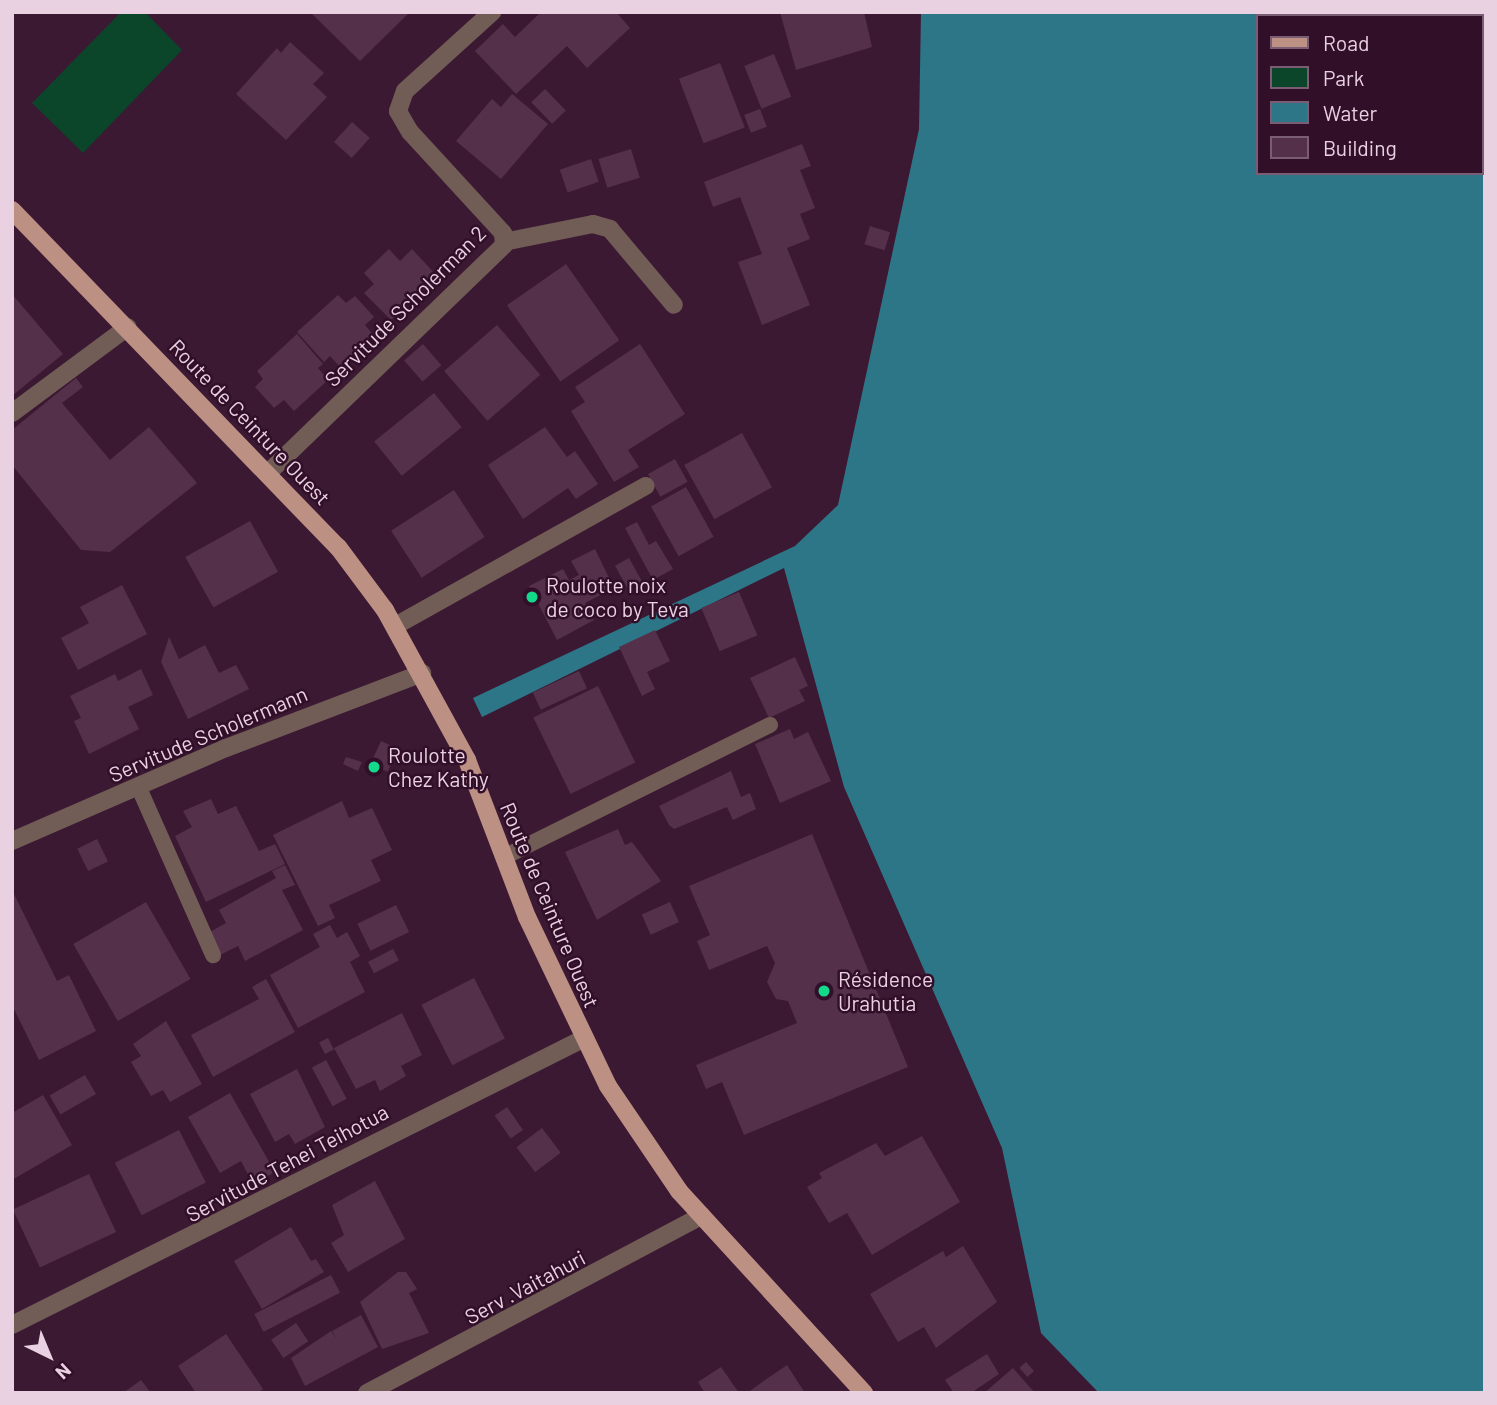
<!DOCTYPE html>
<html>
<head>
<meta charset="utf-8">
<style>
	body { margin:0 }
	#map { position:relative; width:1497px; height:1405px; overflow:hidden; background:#3c1933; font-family:Barlow,sans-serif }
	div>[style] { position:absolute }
	.green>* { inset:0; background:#0b452a }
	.water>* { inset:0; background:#2d7688 }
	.building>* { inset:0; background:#54304a; transform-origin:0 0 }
	.service>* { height:16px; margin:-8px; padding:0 8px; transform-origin:8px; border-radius:8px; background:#725d56 }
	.minor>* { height:18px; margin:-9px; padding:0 9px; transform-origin:9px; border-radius:9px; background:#725d56 }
	.primary>* { height:18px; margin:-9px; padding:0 9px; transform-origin:9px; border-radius:9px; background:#bc9183 }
	.dots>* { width:19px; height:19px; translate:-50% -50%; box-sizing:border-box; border:4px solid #310f29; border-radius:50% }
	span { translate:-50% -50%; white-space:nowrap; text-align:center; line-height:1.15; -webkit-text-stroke:5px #310f29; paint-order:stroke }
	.street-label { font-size:21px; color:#e9d1e1 }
	.poi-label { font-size:21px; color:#e9d1e1 }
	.left { translate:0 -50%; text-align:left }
	.frame { position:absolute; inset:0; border:14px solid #e9d1e1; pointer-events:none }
	.legend { position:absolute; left:1256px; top:14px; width:228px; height:161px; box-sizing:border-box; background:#310f29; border:2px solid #7b5d73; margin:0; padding:9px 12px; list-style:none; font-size:21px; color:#e9d1e1 }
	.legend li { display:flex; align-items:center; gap:14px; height:35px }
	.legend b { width:35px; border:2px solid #7b5d73 }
	.north { position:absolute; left:14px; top:1321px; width:70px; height:70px; -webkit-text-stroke:5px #310f29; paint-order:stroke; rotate:137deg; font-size:19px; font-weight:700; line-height:28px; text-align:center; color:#e9d1e1 }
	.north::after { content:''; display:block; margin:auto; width:24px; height:32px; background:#e9d1e1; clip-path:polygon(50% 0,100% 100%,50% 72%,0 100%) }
</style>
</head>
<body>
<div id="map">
	<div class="green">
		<i style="clip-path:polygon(121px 12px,145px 12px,182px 50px,83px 153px,32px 103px)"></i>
	</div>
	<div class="water">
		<i style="clip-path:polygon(evenodd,921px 12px,1485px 12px,1485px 1393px,1099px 1393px,1041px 1333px,1002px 1148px,844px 787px,784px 568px,482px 717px,473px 698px,795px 546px,838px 505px,919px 129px,921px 12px,1257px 16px,1481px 16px,1481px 173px,1257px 173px,1257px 16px)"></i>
	</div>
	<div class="building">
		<i style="clip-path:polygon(310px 12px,410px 12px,360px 61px)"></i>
		<i style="clip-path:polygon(541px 12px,616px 12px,630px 28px,587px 68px,567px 46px,516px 94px,475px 51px,503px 24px,515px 37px)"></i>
		<i style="clip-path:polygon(780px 12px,864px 12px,872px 47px,796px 70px)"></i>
		<i style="clip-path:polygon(290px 42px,324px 73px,313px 84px,327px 97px,286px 140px,236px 94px,277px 48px,281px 53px)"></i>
		<i style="left:774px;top:54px;width:46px;height:32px;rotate:68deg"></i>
		<i style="left:720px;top:63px;width:69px;height:44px;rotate:69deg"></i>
		<i style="left:545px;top:89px;width:30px;height:19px;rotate:46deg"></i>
		<i style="clip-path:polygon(512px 94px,548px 124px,501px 179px,456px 141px,492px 99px,501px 107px)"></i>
		<i style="left:760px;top:109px;width:19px;height:17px;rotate:69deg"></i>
		<i style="left:352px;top:122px;width:24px;height:27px;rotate:42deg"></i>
		<i style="clip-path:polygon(802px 144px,811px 166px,800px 170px,815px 208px,800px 214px,810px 239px,787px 248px,810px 305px,762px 325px,738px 262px,762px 254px,740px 197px,713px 207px,704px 182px)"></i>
		<i style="left:631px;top:149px;width:30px;height:34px;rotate:73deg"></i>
		<i style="left:591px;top:159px;width:24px;height:33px;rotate:71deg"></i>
		<i style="left:870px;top:226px;width:21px;height:19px;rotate:17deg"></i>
		<i style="clip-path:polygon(389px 249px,400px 261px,412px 249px,438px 277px,391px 320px,364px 293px,374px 284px,364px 273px)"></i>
		<i style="left:566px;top:264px;width:93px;height:72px;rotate:55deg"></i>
		<i style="clip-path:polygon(12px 294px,63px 354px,12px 396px)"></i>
		<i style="clip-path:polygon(338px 295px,346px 303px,355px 296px,374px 317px,365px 325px,375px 337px,341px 368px,330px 356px,324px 362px,297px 332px)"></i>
		<i style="left:497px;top:325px;width:66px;height:70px;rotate:49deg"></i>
		<i style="clip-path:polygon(297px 334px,323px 364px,318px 368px,328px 380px,294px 411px,284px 400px,274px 408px,255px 387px,263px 379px,257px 371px)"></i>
		<i style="left:423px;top:344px;width:28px;height:25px;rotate:49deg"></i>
		<i style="clip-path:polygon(640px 344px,685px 414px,628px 450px,639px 467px,614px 482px,571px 411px,585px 402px,575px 387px)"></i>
		<i style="clip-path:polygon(76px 378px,83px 387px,62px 403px,110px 460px,149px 427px,197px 483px,110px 552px,81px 550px,12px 465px,12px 430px)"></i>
		<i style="left:434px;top:393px;width:44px;height:77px;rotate:51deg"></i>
		<i style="clip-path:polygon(545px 427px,567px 457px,575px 451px,598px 484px,576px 499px,568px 488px,523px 519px,488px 465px)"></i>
		<i style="left:742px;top:433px;width:62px;height:66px;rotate:61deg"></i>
		<i style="left:675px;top:459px;width:26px;height:31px;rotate:61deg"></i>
		<i style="left:686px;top:487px;width:57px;height:40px;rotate:61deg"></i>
		<i style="left:454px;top:490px;width:56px;height:75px;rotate:57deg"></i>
		<i style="left:250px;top:521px;width:58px;height:74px;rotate:61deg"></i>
		<i style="clip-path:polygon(637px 522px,649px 545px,656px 541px,673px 569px,653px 580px,625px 528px)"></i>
		<i style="clip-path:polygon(595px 549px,614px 588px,585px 603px,594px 620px,557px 640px,529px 586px,563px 569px,569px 580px,579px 575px,571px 561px)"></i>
		<i style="left:629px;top:558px;width:29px;height:16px;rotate:61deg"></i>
		<i style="clip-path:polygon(122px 585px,147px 634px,78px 670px,61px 638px,89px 623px,80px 607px)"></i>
		<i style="left:739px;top:592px;width:47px;height:41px;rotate:67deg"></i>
		<i style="clip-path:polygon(655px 630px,670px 661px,647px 672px,655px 689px,642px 696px,619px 647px)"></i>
		<i style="clip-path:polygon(169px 637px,179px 659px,205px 645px,219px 673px,236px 665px,249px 689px,188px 719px,161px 662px)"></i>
		<i style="clip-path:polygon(795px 657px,808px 686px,799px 690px,805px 701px,769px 718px,750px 678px)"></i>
		<i style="clip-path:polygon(141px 669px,153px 695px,128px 707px,139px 729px,89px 754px,74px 721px,81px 718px,70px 696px,115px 674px,118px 681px)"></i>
		<i style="left:579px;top:671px;width:19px;height:51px;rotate:65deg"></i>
		<i style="left:598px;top:686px;width:85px;height:72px;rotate:64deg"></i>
		<i style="clip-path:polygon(790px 729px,794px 739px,808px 732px,831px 781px,780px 803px,755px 744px)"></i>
		<i style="left:381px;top:741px;width:19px;height:25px;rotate:25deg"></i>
		<i style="clip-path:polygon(346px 757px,362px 762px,358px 771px,343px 764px)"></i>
		<i style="clip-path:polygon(731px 771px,741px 797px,750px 793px,756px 809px,733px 820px,727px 807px,674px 829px,669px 825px,659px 806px)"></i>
		<i style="clip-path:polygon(211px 799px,218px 814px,236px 806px,259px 851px,275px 844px,285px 864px,206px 902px,175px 836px,192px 827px,183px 811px)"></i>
		<i style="clip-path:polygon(342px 801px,349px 818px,372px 808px,392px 850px,371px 860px,381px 881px,329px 905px,335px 918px,318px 926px,273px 835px)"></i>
		<i style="clip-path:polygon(618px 829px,625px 845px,632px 842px,661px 881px,597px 920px,565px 852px)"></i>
		<i style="clip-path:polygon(812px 834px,908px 1067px,744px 1135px,722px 1082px,706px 1089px,696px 1065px,797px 1023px,788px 1001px,776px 999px,767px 982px,775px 963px,767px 946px,709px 970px,697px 941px,710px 935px,689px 886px)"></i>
		<i style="left:97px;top:839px;width:25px;height:22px;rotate:64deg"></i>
		<i style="clip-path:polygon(285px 865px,295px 885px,282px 890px,303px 930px,245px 961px,238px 946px,220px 955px,208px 933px,226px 923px,219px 910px,276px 878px,272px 871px)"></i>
		<i style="clip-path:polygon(12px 890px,57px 981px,69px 975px,96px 1031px,39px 1060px,12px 1005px)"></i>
		<i style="left:146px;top:902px;width:89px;height:84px;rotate:60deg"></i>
		<i style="left:670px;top:902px;width:22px;height:31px;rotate:66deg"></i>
		<i style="left:396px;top:905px;width:30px;height:43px;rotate:64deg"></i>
		<i style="clip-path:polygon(330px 925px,337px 938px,347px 932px,360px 956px,350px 962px,365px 992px,298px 1028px,270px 975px,320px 947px,313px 934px)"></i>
		<i style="left:393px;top:949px;width:13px;height:28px;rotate:63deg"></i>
		<i style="left:474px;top:978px;width:68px;height:59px;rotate:63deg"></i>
		<i style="clip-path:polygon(266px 979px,295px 1032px,213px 1077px,191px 1035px,259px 999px,252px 987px)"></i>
		<i style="clip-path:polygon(402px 1013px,422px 1055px,401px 1066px,406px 1076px,380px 1091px,375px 1080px,356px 1089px,334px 1048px)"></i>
		<i style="clip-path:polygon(166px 1021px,202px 1084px,170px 1102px,163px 1090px,151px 1096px,131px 1062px,141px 1056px,133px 1044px)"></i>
		<i style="left:328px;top:1038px;width:13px;height:10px;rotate:63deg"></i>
		<i style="left:326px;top:1060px;width:44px;height:16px;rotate:62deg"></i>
		<i style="clip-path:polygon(297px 1069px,325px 1127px,295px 1144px,289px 1134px,275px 1142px,250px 1094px)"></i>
		<i style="left:85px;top:1075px;width:22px;height:41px;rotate:60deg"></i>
		<i style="clip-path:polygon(230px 1093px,275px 1172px,253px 1184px,241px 1161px,220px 1173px,188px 1117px)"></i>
		<i style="clip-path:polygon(43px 1095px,72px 1145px,12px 1180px,12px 1113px)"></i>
		<i style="left:507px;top:1107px;width:28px;height:15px;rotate:55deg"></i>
		<i style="left:542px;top:1128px;width:31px;height:32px;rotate:53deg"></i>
		<i style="left:179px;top:1130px;width:59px;height:72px;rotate:63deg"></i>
		<i style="clip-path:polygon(922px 1136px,960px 1202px,872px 1255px,847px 1213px,829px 1223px,807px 1187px,822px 1178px,819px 1173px,876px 1143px,885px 1156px)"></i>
		<i style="left:89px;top:1174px;width:64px;height:84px;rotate:65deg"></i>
		<i style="clip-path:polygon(375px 1181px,405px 1239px,348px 1272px,331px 1243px,344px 1235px,332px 1205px)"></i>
		<i style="clip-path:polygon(291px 1227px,311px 1261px,316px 1259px,324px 1272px,262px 1309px,234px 1261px)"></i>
		<i style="clip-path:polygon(963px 1246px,997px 1302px,936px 1348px,924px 1327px,898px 1342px,870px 1294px,943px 1251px,946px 1257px)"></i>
		<i style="clip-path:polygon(398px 1272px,406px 1272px,417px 1289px,409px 1293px,429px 1333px,382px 1349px,360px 1302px)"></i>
		<i style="left:331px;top:1275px;width:20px;height:86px;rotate:63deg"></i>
		<i style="clip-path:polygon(361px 1315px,378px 1347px,305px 1386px,291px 1358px,331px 1331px,337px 1339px,332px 1331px)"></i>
		<i style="left:296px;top:1323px;width:22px;height:30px;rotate:56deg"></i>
		<i style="clip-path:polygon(226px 1334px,263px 1389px,258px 1393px,196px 1393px,178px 1366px)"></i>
		<i style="clip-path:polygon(987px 1354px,999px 1374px,971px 1393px,954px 1393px,945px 1380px)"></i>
		<i style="left:1026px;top:1362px;width:12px;height:9px;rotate:48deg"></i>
		<i style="clip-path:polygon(787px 1365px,805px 1393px,747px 1393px,768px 1378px)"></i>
		<i style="clip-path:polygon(721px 1367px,739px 1393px,705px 1393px,698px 1382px)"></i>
		<i style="clip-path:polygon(1013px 1368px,1035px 1393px,984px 1393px)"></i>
		<i style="clip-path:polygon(141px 1380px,151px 1393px,123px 1393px)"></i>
	</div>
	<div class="service">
		<i style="left:139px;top:788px;width:183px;rotate:66.1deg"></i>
		<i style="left:504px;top:857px;width:297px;rotate:-26.4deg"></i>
	</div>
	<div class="minor">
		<i style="left:504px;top:242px;width:91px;rotate:-11.4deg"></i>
		<i style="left:593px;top:224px;width:18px;rotate:16deg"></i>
		<i style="left:610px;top:229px;width:99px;rotate:49.9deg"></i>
		<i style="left:12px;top:413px;width:144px;rotate:-36.6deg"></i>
		<i style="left:268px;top:473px;width:328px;rotate:-44deg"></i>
		<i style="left:504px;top:245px;width:12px;rotate:-95deg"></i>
		<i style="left:503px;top:233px;width:137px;rotate:-132.6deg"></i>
		<i style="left:410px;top:132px;width:24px;rotate:-120deg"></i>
		<i style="left:398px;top:111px;width:21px;rotate:-71deg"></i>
		<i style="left:405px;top:91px;width:118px;rotate:-42.2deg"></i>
		<i style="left:395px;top:626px;width:287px;rotate:-29.2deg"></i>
		<i style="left:12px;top:841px;width:233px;rotate:-23.5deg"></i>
		<i style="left:226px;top:748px;width:210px;rotate:-20.9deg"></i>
		<i style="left:12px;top:1325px;width:639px;rotate:-26.61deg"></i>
		<i style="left:367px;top:1393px;width:379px;rotate:-27.9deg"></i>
	</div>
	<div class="primary">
		<i style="left:12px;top:210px;width:469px;rotate:46deg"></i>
		<i style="left:338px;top:547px;width:79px;rotate:53.3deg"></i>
		<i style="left:385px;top:610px;width:171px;rotate:61.3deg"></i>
		<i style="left:467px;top:760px;width:168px;rotate:69.1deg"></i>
		<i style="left:527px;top:917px;width:187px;rotate:64.4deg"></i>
		<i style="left:608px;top:1086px;width:127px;rotate:55.9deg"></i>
		<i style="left:679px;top:1191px;width:274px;rotate:47.5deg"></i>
	</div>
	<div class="dots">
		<i style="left:532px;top:597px;background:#13d98a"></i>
		<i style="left:374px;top:767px;background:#13d98a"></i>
		<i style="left:824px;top:991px;background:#13d98a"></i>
	</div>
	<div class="street-label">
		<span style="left:405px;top:306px;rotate:-45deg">Servitude Scholerman 2</span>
		<span style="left:250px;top:422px;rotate:46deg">Route de Ceinture Ouest</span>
		<span style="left:208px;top:734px;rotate:-23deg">Servitude Scholermann</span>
		<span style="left:550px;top:905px;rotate:67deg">Route de Ceinture Ouest</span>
		<span style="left:287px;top:1163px;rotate:-28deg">Servitude Tehei Teihotua</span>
		<span style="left:525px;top:1287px;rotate:-28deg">Serv .Vaitahuri</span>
	</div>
	<div class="poi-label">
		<span class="left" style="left:546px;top:597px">Roulotte noix<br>de coco by Teva</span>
		<span class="left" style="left:388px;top:767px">Roulotte<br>Chez Kathy</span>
		<span class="left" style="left:838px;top:991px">Résidence<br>Urahutia</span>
	</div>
	<div class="frame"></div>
	<ul class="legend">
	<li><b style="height:9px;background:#bc9183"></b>Road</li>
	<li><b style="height:19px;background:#0b452a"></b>Park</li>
	<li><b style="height:19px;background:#2d7688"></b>Water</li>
	<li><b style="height:19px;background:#54304a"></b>Building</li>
	</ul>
	<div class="north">N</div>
</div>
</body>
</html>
